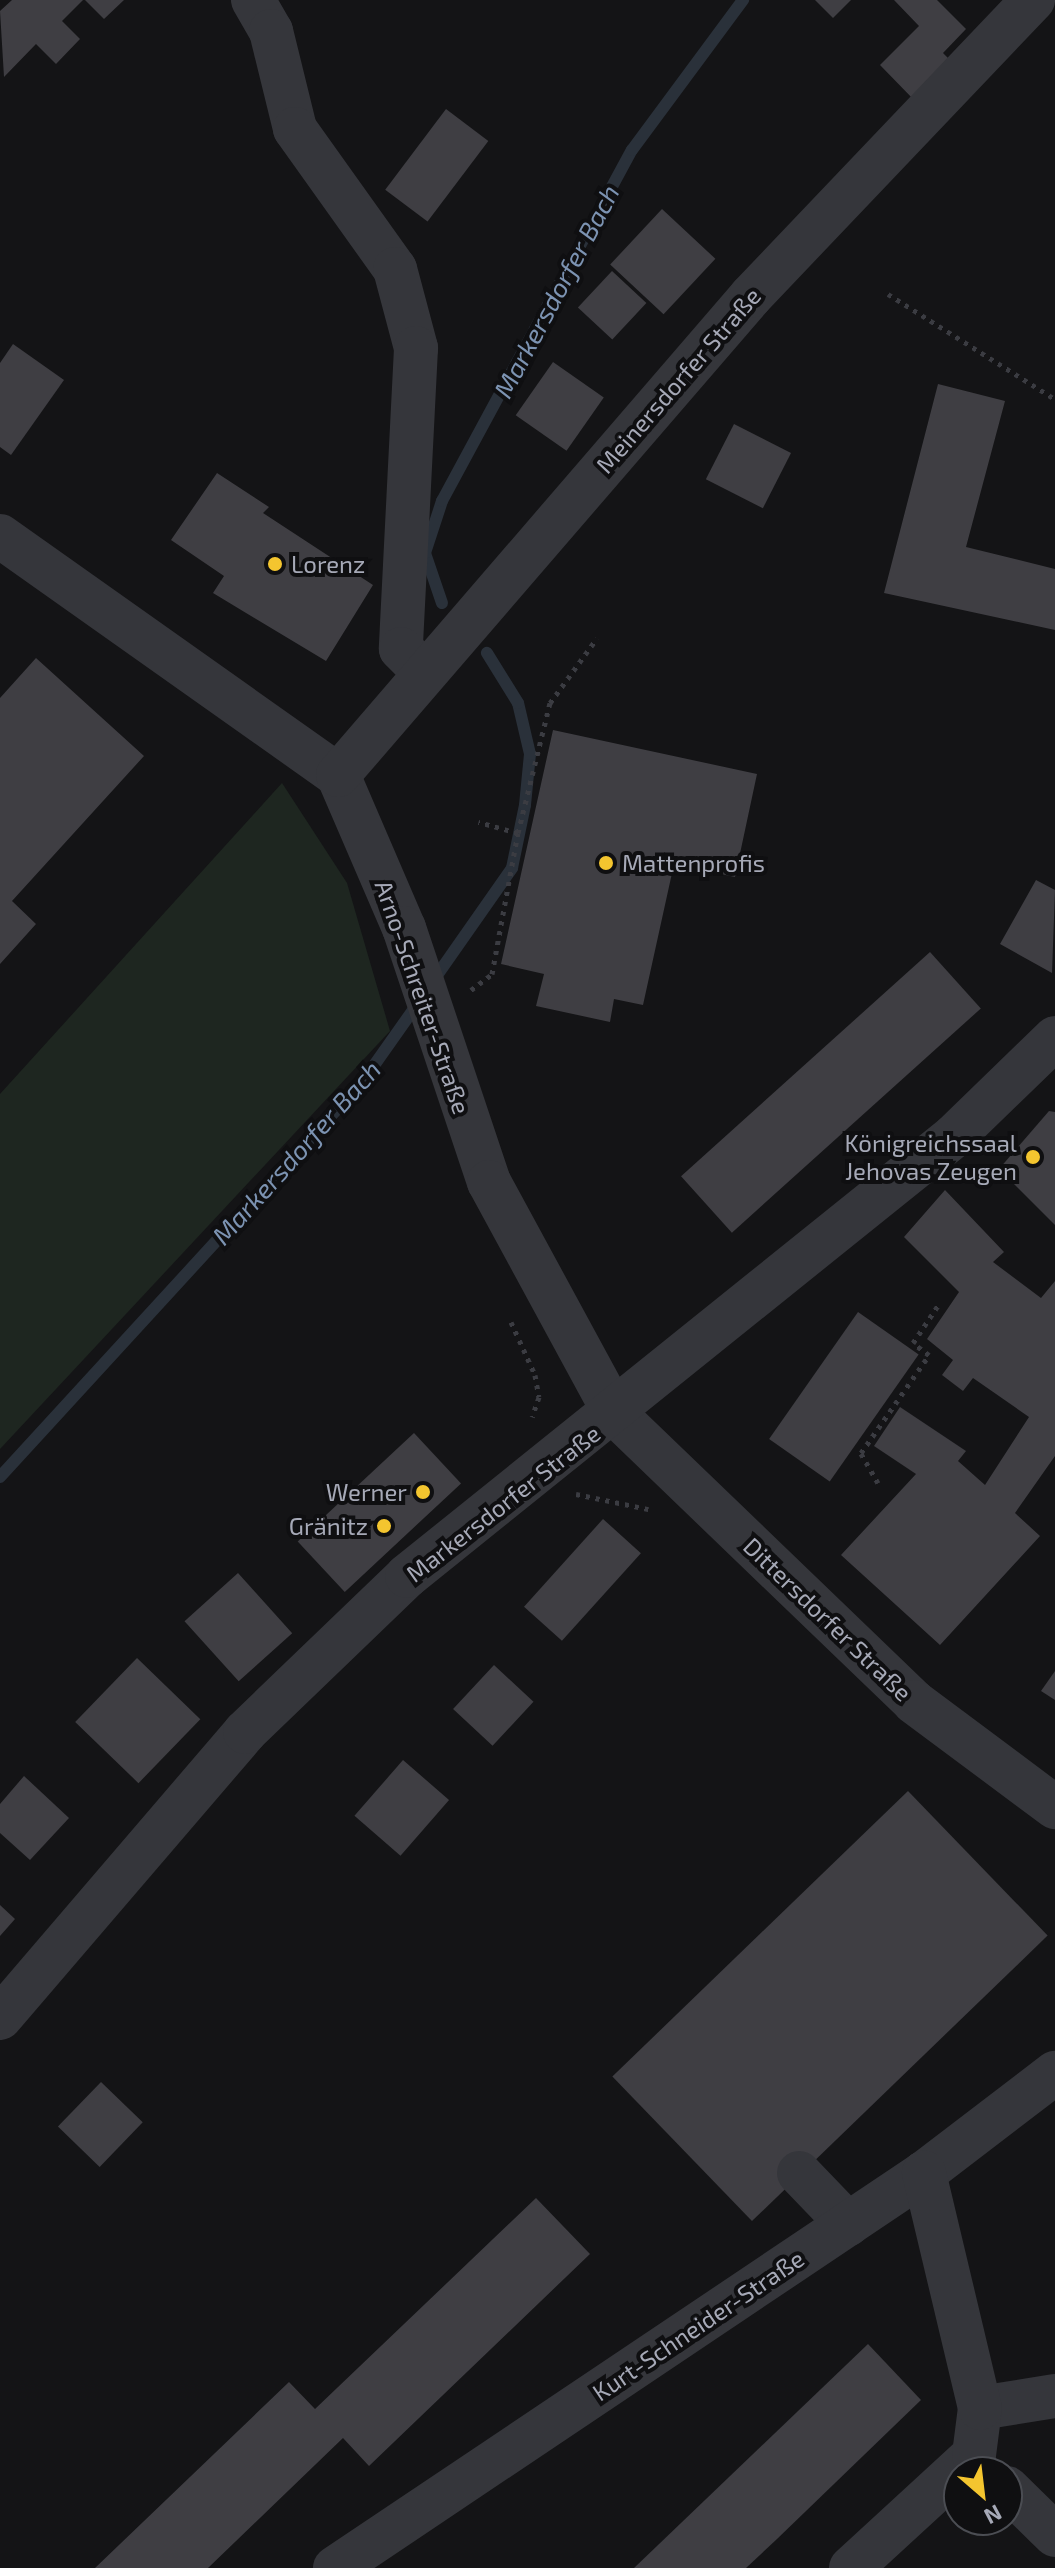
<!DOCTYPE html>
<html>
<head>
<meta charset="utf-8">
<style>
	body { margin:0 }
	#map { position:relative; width:1055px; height:2568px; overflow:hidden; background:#141416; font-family:"Exo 2",sans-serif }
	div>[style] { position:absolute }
	.green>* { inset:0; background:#1e2620 }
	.stream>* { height:12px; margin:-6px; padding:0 6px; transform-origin:6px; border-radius:6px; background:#2a313a }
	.building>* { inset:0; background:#3f3e43; transform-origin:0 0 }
	.path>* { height:5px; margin-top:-2.5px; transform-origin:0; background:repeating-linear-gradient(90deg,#3b3c42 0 4px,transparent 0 10px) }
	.minor>* { height:44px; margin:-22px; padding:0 22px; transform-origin:22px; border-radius:22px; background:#35363b }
	.dots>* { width:22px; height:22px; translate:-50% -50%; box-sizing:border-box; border:4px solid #0f0f11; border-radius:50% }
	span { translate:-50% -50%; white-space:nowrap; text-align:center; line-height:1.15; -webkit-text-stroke:8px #0f0f11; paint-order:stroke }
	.street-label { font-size:24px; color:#a6a9b7 }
	.poi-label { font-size:24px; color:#a6a9b7 }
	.left { translate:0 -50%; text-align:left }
	.right { translate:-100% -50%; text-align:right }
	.water-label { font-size:26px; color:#7c93b2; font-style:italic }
	.north { position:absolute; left:943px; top:2456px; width:80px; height:80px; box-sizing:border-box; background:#0f0f11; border:2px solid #4b4d53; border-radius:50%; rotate:152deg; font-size:22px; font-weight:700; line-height:32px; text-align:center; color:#a6a9b7 }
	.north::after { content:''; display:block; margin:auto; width:28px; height:36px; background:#f4c52f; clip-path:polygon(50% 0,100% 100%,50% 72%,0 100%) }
</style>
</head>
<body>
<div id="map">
	<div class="green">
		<i style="clip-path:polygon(282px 783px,347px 883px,390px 1031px,0 1449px,0 1094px)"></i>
	</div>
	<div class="stream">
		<i style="left:442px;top:603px;width:53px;rotate:-108.8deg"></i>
		<i style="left:425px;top:553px;width:55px;rotate:-71.9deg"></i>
		<i style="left:442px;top:501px;width:399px;rotate:-61.6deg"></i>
		<i style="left:632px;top:150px;width:187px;rotate:-53.5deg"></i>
		<i style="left:433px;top:981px;width:138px;rotate:-55deg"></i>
		<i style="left:512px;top:868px;width:64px;rotate:-78.3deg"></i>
		<i style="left:525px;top:805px;width:51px;rotate:-84.4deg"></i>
		<i style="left:530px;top:754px;width:52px;rotate:-103.2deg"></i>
		<i style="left:518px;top:703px;width:59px;rotate:-121.8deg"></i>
		<i style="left:0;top:1477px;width:537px;rotate:-47.49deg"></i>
		<i style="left:363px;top:1081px;width:95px;rotate:-54.8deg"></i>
	</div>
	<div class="building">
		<i style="clip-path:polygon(12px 0,83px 0,62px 21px,80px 39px,56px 64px,36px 44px,4px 77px,0 11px)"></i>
		<i style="clip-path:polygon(85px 0,124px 0,104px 19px)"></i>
		<i style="clip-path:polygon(815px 0,851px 0,833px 18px)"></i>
		<i style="clip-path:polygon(894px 0,937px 0,966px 29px,943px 53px,953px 63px,915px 101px,880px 65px,919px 26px)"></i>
		<i style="left:446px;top:109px;width:53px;height:101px;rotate:37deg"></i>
		<i style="left:662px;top:209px;width:73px;height:76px;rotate:43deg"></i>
		<i style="left:612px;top:271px;width:47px;height:50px;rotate:43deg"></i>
		<i style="clip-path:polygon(13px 344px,64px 380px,11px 455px,0 447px,0 363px)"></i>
		<i style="left:553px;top:362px;width:62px;height:65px;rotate:35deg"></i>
		<i style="clip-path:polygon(938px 384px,1005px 401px,966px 547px,1055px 569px,1055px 630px,884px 593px)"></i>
		<i style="left:734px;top:424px;width:64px;height:62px;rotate:27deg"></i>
		<i style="clip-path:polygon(217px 473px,269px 507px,263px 513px,373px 585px,326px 661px,213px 593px,224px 576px,171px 540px)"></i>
		<i style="clip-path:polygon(36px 658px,144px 756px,12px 901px,36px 924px,0 964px,0 698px)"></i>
		<i style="clip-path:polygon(553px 730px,757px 774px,735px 877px,674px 864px,643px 1005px,614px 999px,610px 1022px,536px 1006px,544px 974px,501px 964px)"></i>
		<i style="clip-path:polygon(1036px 880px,1055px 890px,1052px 973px,1000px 944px)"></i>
		<i style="left:930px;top:952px;width:76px;height:335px;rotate:48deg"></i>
		<i style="clip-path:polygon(1049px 1111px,1055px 1112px,1055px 1225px,999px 1169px)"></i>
		<i style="clip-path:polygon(945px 1190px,1004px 1252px,993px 1262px,1041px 1298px,1055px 1281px,1055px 1456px,1015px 1513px,1040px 1536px,940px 1645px,841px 1555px,916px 1474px,874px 1446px,900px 1407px,966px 1451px,958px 1461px,985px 1485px,1029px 1417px,973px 1378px,963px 1391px,942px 1375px,953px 1360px,927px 1339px,959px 1292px,904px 1237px)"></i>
		<i style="left:858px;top:1312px;width:74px;height:155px;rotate:35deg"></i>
		<i style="left:414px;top:1433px;width:69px;height:159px;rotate:47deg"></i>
		<i style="left:603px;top:1519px;width:51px;height:118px;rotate:42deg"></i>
		<i style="left:238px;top:1573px;width:81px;height:72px;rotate:48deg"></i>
		<i style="left:137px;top:1658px;width:88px;height:89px;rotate:44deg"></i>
		<i style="left:494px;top:1665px;width:54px;height:60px;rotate:43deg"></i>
		<i style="clip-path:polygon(1055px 1671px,1055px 1700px,1041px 1691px)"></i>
		<i style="left:403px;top:1760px;width:61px;height:74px;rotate:41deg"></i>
		<i style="clip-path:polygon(24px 1776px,69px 1818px,30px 1860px,0 1833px,0 1804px)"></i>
		<i style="left:908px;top:1791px;width:201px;height:411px;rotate:46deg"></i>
		<i style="clip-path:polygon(0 1905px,15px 1919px,0 1936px)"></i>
		<i style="left:101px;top:2082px;width:58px;height:62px;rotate:44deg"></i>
		<i style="clip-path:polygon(536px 2198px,590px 2254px,369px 2466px,343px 2438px,208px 2568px,95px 2568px,289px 2382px,315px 2409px)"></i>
		<i style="clip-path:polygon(868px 2344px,921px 2400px,777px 2539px,746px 2568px,634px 2568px)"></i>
	</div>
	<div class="path">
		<i style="left:888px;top:294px;width:197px;rotate:32.2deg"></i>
		<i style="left:518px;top:833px;width:134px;rotate:-76.2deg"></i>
		<i style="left:550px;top:703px;width:80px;rotate:-54.1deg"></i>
		<i style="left:471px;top:990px;width:26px;rotate:-37deg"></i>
		<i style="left:492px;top:974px;width:143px;rotate:-79.6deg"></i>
		<i style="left:518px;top:833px;width:41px;rotate:-164.2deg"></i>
		<i style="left:511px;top:1322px;width:58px;rotate:65.6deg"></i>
		<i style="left:535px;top:1375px;width:22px;rotate:80deg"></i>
		<i style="left:539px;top:1397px;width:21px;rotate:109deg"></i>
		<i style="left:878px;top:1483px;width:34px;rotate:-120deg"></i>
		<i style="left:861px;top:1453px;width:119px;rotate:-55.2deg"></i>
		<i style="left:929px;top:1355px;width:20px;rotate:-143deg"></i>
		<i style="left:913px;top:1343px;width:47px;rotate:-56.3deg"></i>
		<i style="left:576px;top:1494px;width:74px;rotate:11.8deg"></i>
	</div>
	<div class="minor">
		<i style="left:253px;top:0;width:36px;rotate:60deg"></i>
		<i style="left:271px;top:31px;width:101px;rotate:76.2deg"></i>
		<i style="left:295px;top:129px;width:172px;rotate:54.5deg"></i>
		<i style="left:395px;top:269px;width:82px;rotate:75.1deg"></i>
		<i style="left:416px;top:348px;width:301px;rotate:92.9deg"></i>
		<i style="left:401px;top:649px;width:33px;rotate:45deg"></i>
		<i style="left:0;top:536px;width:414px;rotate:35.3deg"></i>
		<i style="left:338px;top:775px;width:167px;rotate:66.7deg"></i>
		<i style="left:404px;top:928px;width:268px;rotate:71.5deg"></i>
		<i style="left:489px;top:1182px;width:264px;rotate:61.5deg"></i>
		<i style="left:615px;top:1414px;width:415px;rotate:43.9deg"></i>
		<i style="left:914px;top:1702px;width:176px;rotate:36.7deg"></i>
		<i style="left:338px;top:775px;width:632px;rotate:-49.23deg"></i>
		<i style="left:751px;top:296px;width:409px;rotate:-46.4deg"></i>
		<i style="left:0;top:2018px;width:377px;rotate:-49.4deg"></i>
		<i style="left:245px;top:1732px;width:225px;rotate:-43.9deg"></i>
		<i style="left:407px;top:1576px;width:702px;rotate:-38.81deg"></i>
		<i style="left:954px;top:1136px;width:141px;rotate:-44.1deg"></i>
		<i style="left:799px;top:2173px;width:71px;rotate:46.1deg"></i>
		<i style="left:980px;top:2408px;width:76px;rotate:-9.1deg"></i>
		<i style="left:1007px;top:2488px;width:67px;rotate:44.4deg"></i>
		<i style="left:335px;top:2568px;width:709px;rotate:-33.85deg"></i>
		<i style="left:924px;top:2173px;width:165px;rotate:-37.4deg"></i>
		<i style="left:851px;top:2568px;width:167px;rotate:-42.6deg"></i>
		<i style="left:974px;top:2455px;width:47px;rotate:-82.7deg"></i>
		<i style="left:980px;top:2408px;width:242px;rotate:-103.4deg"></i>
	</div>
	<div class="dots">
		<i style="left:275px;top:564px;background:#f4c52f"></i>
		<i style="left:606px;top:863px;background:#f4c52f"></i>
		<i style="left:1033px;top:1157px;background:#f4c52f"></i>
		<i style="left:423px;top:1492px;background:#f4c52f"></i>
		<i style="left:384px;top:1526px;background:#f4c52f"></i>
	</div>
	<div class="street-label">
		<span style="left:678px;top:380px;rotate:-49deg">Meinersdorfer Straße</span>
		<span style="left:423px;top:997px;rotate:71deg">Arno-Schreiter-Straße</span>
		<span style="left:503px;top:1503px;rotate:-38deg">Markersdorfer Straße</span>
		<span style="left:828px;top:1619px;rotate:44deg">Dittersdorfer Straße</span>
		<span style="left:698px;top:2325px;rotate:-34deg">Kurt-Schneider-Straße</span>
	</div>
	<div class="poi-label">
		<span class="left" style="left:291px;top:564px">Lorenz</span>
		<span class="left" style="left:622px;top:863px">Mattenprofis</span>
		<span class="right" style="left:1017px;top:1157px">Königreichssaal<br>Jehovas Zeugen</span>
		<span class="right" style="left:407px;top:1492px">Werner</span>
		<span class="right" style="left:368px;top:1526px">Gränitz</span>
	</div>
	<div class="water-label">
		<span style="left:556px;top:291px;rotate:-62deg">Markersdorfer Bach</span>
		<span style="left:296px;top:1152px;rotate:-48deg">Markersdorfer Bach</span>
	</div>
	<div class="north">N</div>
</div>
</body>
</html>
